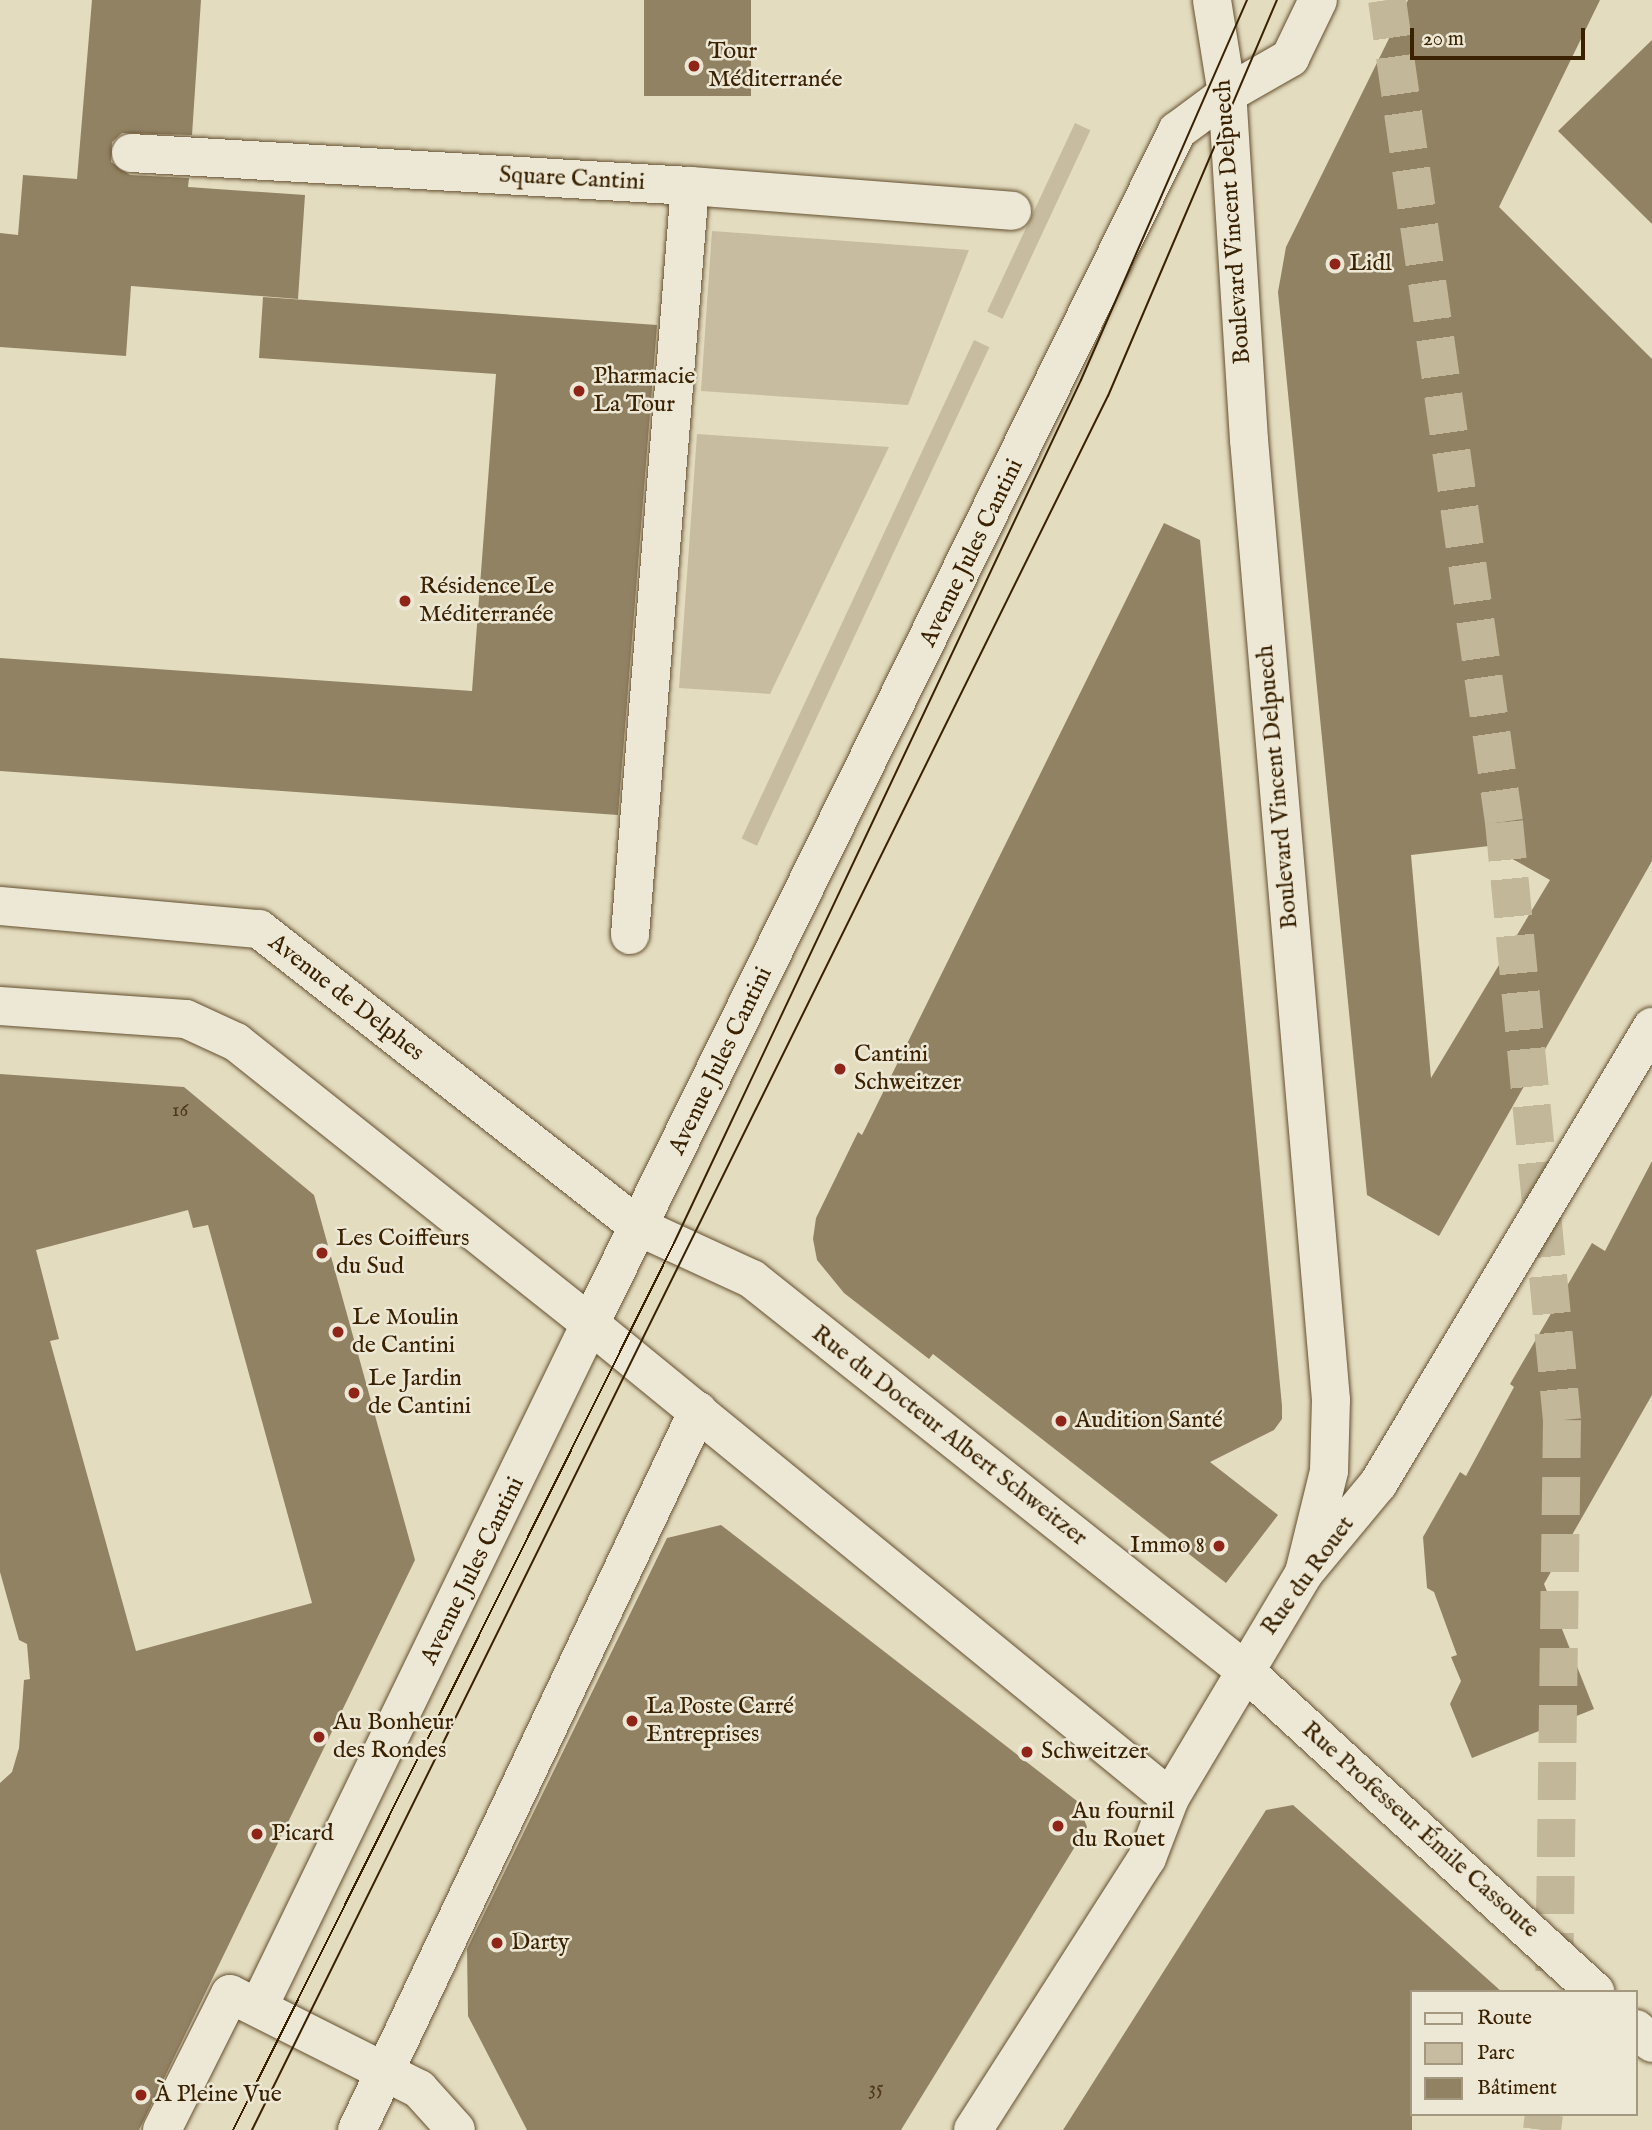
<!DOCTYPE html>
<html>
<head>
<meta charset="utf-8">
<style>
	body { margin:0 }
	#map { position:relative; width:1652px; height:2130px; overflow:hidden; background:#e4dcbf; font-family:"IM FELL English",serif }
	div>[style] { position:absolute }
	.green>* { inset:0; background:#c7bc9f; transform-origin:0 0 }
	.building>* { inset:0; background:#928264; transform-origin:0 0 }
	.trunk-tunnel>* { height:38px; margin-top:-19px; transform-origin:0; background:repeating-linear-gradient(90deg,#c2b799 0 38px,transparent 0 57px) }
	.roads { filter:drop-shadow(0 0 2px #645030) drop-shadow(0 0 2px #645030) }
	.pedestrian>* { height:38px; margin:-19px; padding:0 19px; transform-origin:19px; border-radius:19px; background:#ede8d5 }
	.minor>* { height:38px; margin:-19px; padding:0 19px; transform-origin:19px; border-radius:19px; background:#ede8d5 }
	.tertiary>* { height:38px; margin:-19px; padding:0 19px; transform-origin:19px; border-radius:19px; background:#ede8d5 }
	.secondary>* { height:38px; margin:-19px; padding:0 19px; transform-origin:19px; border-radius:19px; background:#ede8d5 }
	.tram>* { height:2px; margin:-1px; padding:0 1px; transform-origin:1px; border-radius:1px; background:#392101 }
	.dots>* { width:19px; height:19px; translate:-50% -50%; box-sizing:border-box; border:4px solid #ede8d5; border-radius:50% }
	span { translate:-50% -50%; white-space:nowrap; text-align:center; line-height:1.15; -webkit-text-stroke:5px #ede8d5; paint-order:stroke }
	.number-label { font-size:21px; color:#4f391a }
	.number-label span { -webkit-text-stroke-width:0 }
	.poi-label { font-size:24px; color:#392101 }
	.left { translate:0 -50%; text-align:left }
	.right { translate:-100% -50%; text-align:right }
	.street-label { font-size:24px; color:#392101 }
	.legend { position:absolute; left:1410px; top:1990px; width:228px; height:126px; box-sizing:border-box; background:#ede8d5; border:2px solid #a59880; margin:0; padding:9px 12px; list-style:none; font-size:21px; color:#392101 }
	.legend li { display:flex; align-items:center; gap:14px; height:35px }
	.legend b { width:35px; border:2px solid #a59880 }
	.scale { position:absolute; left:1410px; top:28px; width:175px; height:32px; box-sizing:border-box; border:4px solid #392101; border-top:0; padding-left:9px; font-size:21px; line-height:24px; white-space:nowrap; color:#392101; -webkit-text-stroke:5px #ede8d5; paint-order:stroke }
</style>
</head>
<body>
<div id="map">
	<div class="green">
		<i style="left:1075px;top:123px;width:17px;height:208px;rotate:25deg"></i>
		<i style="clip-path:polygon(712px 231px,969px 250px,908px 405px,701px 391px)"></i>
		<i style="left:974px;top:340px;width:17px;height:550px;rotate:25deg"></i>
		<i style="clip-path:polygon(697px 434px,889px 447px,770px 694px,679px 688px)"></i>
	</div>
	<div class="building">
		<i style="clip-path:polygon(92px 0,201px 0,192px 135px,122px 133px,112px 142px,111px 162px,130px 175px,189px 178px,188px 187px,305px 195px,298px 299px,131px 286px,126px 356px,0 347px,0 233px,18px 235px,23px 175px,77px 179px)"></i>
		<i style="left:644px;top:0;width:107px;height:96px"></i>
		<i style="clip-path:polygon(evenodd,1408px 0,1600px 0,1499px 207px,1652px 359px,1652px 861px,1439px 1236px,1367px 1195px,1278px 292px,1286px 247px,1408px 0,1489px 846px,1550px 880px,1431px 1078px,1411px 855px,1489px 846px)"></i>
		<i style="clip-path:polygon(1652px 40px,1652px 224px,1558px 131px)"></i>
		<i style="clip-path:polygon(263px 297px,657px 325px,618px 815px,0 771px,0 658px,472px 691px,496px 374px,259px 358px)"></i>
		<i style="clip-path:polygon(1164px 523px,1200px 540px,1282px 1406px,1282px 1419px,1274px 1430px,1210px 1462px,1278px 1515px,1226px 1583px,933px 1354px,929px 1359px,844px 1293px,817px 1260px,813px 1239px,816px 1218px,858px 1132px,862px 1135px)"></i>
		<i style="clip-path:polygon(evenodd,0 1074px,184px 1087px,314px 1195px,415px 1560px,139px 2130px,0 2130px,0 1783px,12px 1772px,19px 1748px,24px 1680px,30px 1679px,27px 1644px,19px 1640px,0 1572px,0 1074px,188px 1210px,193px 1228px,208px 1225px,312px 1603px,136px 1651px,50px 1341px,59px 1339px,36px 1250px,188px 1210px)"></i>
		<i style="clip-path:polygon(1652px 1161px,1652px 1395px,1544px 1584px,1594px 1709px,1472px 1758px,1450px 1704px,1461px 1681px,1451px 1657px,1457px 1655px,1434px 1592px,1427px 1588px,1423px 1537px,1460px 1472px,1466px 1476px,1514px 1387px,1510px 1384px,1592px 1243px,1605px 1251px)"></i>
		<i style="clip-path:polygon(721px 1525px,1077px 1801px,1087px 1827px,901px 2130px,527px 2130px,468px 2016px,467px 1949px,667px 1538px)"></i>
		<i style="clip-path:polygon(1293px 1805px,1502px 1992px,1412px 1992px,1412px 2130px,1063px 2130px,1266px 1810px)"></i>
	</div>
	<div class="trunk-tunnel">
		<i style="left:1387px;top:0;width:830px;rotate:81.9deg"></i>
		<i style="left:1504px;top:822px;width:601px;rotate:84.46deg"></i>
		<i style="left:1562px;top:1420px;width:572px;rotate:90.8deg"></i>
		<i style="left:1542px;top:2130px;width:16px;rotate:-83deg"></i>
	</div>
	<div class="roads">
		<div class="pedestrian">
			<i style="left:131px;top:153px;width:560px;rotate:3.38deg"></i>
			<i style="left:690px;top:186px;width:323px;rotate:4.4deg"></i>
			<i style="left:630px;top:935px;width:751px;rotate:-85.42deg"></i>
		</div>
		<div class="minor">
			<i style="left:0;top:906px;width:260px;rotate:5.1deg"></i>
			<i style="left:259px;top:929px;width:483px;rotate:38.1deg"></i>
			<i style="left:0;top:1006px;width:186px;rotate:4deg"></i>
			<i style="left:186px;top:1019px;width:55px;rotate:24.7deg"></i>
			<i style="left:236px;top:1042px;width:453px;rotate:38.5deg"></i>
			<i style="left:590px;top:1324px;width:758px;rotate:115.89deg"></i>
			<i style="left:1243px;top:1669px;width:478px;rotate:42.5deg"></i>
			<i style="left:1636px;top:2029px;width:21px;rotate:41deg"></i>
			<i style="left:162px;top:2130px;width:152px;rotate:-63.4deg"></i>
			<i style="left:230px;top:1994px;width:212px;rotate:26.7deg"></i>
			<i style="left:419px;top:2089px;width:55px;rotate:47.9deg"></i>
			<i style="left:357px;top:2130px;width:796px;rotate:-64.63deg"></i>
		</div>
		<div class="tertiary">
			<i style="left:639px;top:1227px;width:124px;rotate:24.7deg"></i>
			<i style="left:752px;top:1279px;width:627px;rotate:38.46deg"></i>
			<i style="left:1304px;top:1573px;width:116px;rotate:-50.3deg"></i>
			<i style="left:1378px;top:1484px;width:533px;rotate:-59.05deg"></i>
			<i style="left:1170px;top:1798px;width:749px;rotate:-140.74deg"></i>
			<i style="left:590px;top:1324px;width:1330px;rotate:-63.8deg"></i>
			<i style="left:1177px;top:131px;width:62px;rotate:-36.5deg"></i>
		</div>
		<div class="secondary">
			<i style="left:1227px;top:94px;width:73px;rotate:-29.7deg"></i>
			<i style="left:1290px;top:58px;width:64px;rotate:-64.2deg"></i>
			<i style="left:973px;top:2130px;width:323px;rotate:-57.4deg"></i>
			<i style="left:1147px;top:1858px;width:64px;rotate:-69deg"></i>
			<i style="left:1170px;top:1798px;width:262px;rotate:-59.2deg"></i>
			<i style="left:1304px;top:1573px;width:105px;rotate:-76.2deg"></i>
			<i style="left:1329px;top:1471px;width:71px;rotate:-88.4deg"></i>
			<i style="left:1331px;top:1400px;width:963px;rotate:-94.88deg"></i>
			<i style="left:1249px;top:440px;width:347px;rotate:-93.6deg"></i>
			<i style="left:1227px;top:94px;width:95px;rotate:-99.1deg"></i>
		</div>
	</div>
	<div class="tram">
		<i style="left:233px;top:2130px;width:991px;rotate:-63.56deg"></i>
		<i style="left:674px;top:1243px;width:954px;rotate:-64.75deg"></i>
		<i style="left:1081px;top:380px;width:415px;rotate:-66.4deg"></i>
		<i style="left:252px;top:2130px;width:1934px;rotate:-63.73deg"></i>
		<i style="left:1108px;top:396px;width:431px;rotate:-66.9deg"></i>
	</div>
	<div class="dots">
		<i style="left:694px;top:66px;background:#8f2418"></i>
		<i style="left:1335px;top:264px;background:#8f2418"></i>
		<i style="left:579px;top:391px;background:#8f2418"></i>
		<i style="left:405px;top:601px;background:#8f2418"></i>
		<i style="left:840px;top:1069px;background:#8f2418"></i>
		<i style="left:322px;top:1253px;background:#8f2418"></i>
		<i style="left:338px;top:1332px;background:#8f2418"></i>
		<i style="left:354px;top:1393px;background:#8f2418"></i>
		<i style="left:1061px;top:1421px;background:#8f2418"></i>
		<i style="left:1219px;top:1546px;background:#8f2418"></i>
		<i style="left:632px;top:1721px;background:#8f2418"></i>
		<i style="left:319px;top:1737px;background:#8f2418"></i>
		<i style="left:1027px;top:1752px;background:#8f2418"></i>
		<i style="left:1058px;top:1826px;background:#8f2418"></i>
		<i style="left:257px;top:1834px;background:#8f2418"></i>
		<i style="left:497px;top:1943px;background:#8f2418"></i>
		<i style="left:141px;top:2095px;background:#8f2418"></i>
	</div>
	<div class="number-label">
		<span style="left:180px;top:1111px">16</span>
		<span style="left:876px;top:2089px">35</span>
	</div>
	<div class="poi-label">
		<span class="left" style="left:708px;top:66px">Tour<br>Méditerranée</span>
		<span class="left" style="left:1349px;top:264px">Lidl</span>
		<span class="left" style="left:593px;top:391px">Pharmacie<br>La Tour</span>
		<span class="left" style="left:419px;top:601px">Résidence Le<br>Méditerranée</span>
		<span class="left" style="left:854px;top:1069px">Cantini<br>Schweitzer</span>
		<span class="left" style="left:336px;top:1253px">Les Coiffeurs<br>du Sud</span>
		<span class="left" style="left:352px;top:1332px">Le Moulin<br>de Cantini</span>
		<span class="left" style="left:368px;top:1393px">Le Jardin<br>de Cantini</span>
		<span class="left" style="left:1075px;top:1421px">Audition Santé</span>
		<span class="right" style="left:1205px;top:1546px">Immo 8</span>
		<span class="left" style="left:646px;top:1721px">La Poste Carré<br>Entreprises</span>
		<span class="left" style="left:333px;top:1737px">Au Bonheur<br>des Rondes</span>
		<span class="left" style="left:1041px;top:1752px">Schweitzer</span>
		<span class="left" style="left:1072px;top:1826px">Au fournil<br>du Rouet</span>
		<span class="left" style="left:271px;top:1834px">Picard</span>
		<span class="left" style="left:511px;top:1943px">Darty</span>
		<span class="left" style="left:155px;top:2095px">À Pleine Vue</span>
	</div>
	<div class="street-label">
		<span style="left:572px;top:179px;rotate:3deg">Square Cantini</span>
		<span style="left:1233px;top:222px;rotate:-94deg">Boulevard Vincent Delpuech</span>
		<span style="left:972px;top:553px;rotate:-64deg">Avenue Jules Cantini</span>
		<span style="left:1278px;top:787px;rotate:-95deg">Boulevard Vincent Delpuech</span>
		<span style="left:346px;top:998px;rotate:38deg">Avenue de Delphes</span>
		<span style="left:721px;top:1061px;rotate:-64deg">Avenue Jules Cantini</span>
		<span style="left:949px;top:1436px;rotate:38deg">Rue du Docteur Albert Schweitzer</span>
		<span style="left:473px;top:1571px;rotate:-64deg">Avenue Jules Cantini</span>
		<span style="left:1308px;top:1576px;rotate:-54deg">Rue du Rouet</span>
		<span style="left:1420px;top:1830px;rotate:42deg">Rue Professeur Émile Cassoute</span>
	</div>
	<ul class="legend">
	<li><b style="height:9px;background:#ede8d5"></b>Route</li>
	<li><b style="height:19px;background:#c7bc9f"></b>Parc</li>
	<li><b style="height:19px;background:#928264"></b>Bâtiment</li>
	</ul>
	<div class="scale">20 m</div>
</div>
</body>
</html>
